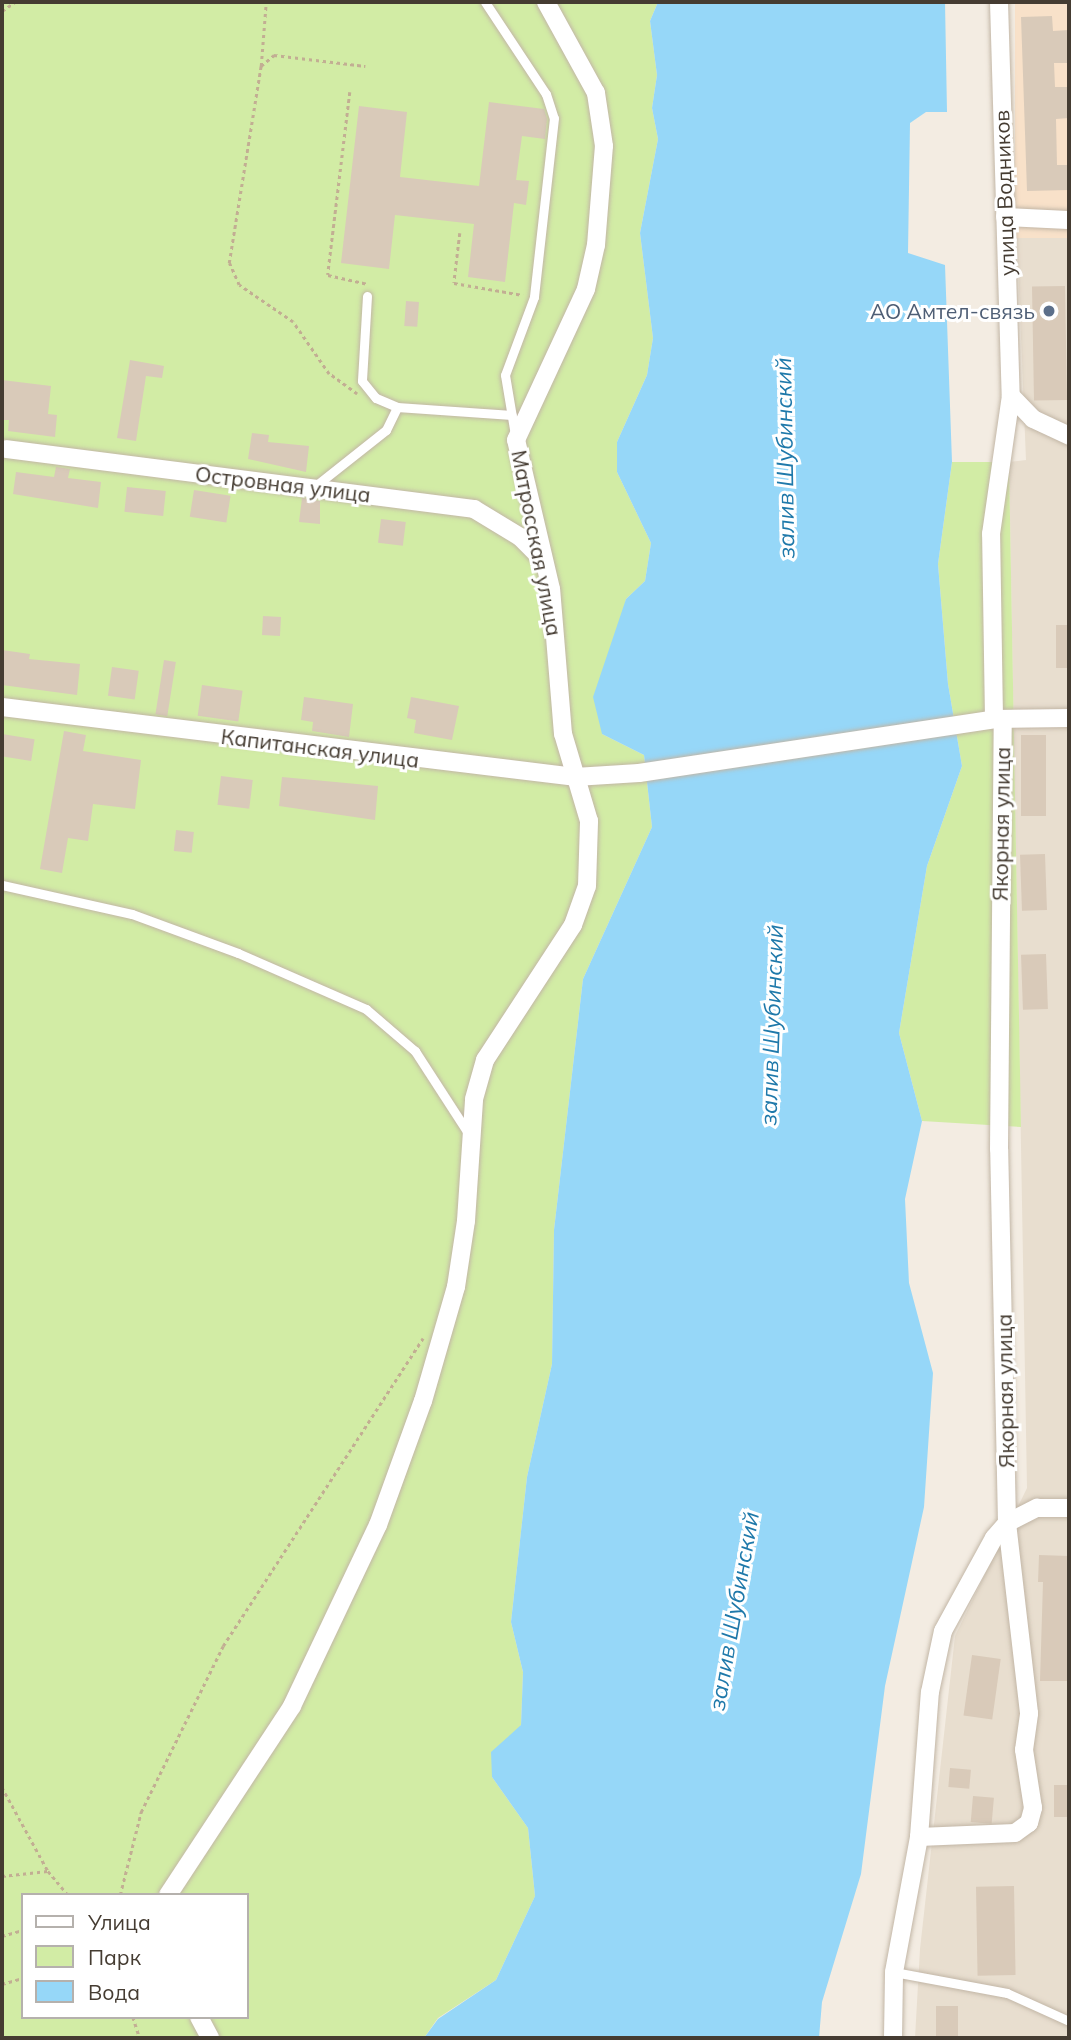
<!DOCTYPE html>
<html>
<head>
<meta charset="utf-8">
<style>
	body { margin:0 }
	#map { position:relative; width:1071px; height:2040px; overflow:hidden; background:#f3ece2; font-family:Mulish,sans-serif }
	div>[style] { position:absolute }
	.residential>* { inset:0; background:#e8decf }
	.commercial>* { inset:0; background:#f8e1c9; transform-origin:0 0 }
	.green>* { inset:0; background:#d2eca5 }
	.water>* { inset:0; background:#96d7f8 }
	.building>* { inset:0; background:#d9cab9; transform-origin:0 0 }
	.path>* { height:2.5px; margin-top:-1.25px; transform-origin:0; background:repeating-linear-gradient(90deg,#c2ae93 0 3.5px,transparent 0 7px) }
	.roads { filter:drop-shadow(0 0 2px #c2b6a6) drop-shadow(0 0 2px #c2b6a6) }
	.service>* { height:9px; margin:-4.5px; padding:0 4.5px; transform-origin:4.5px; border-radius:4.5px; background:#fff }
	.minor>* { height:18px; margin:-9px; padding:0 9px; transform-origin:9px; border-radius:9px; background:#fff }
	.dots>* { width:19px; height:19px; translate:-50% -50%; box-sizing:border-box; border:4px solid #fff; border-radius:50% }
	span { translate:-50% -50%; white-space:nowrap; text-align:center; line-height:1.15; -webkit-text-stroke:6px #fff; paint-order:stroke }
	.street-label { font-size:21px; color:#453c32 }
	.service-label { font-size:21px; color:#4e5e75 }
	.right { translate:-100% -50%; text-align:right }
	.water-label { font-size:23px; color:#1f79aa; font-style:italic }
	.frame { position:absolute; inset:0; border:4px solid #453c32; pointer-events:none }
	.legend { position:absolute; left:21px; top:1893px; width:228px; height:126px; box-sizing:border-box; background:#fff; border:2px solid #b5b1ad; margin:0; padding:9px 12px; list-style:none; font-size:21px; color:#453c32 }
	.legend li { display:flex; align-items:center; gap:14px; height:35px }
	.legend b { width:35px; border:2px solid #b5b1ad }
</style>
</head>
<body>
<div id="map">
	<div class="residential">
		<i style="clip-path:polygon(1069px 237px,1069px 2038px,915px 2038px,920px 1949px,955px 1636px,1027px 1488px,1009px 462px,1026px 460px,1017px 238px)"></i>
	</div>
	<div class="commercial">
		<i style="left:1015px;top:2px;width:54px;height:236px"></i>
	</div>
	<div class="green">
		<i style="clip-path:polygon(evenodd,2px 2px,658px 2px,650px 21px,657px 75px,652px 108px,658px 139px,640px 233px,653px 338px,647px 375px,617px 442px,617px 472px,651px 543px,645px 581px,626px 599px,602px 734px,644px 755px,652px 827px,583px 979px,554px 1230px,552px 1364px,527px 1477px,511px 1622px,523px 1672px,521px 1725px,492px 1777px,528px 1828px,535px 1896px,496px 1980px,438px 2018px,424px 2038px,2px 2038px,2px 2px,23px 1895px,247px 1895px,247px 2017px,23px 2017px,23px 1895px)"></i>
		<i style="clip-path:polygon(952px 462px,1009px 462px,1021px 1127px,922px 1121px,899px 1033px,927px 866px,962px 766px,948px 684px,938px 564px)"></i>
	</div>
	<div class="water">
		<i style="clip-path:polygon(658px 2px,945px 2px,947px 112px,926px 112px,910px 123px,908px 253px,945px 265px,952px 462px,938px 564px,948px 684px,962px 766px,927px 866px,899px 1033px,922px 1121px,905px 1199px,909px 1283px,933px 1373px,924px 1507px,885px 1686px,861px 1874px,822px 2002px,819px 2038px,424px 2038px,438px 2019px,496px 1980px,535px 1896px,528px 1828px,492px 1777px,491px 1752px,521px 1725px,523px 1672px,511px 1622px,527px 1477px,552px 1364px,554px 1230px,583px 979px,652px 827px,644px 755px,602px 734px,593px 697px,626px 599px,645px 581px,651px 543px,617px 472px,617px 442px,647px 375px,653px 338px,640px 233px,658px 139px,652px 108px,657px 75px,650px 21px)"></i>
	</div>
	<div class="building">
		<i style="clip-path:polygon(1052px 16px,1053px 31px,1069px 30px,1069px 63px,1054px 63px,1055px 87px,1069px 87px,1069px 118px,1056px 119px,1057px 165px,1069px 165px,1069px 190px,1027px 191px,1021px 17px)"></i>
		<i style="clip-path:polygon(489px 102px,544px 109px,547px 119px,545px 139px,522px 136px,516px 180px,529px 181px,526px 205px,514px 203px,505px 282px,468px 277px,474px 224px,395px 215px,389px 269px,341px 263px,359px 106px,407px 112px,400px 177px,479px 186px)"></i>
		<i style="left:1065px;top:286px;width:114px;height:33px;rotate:89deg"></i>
		<i style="left:406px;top:301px;width:13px;height:25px;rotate:4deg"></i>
		<i style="clip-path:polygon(130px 360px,164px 366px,162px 378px,146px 376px,136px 441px,117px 438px)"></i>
		<i style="clip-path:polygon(2px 380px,51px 386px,48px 414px,57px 415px,55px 437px,8px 431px,9px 420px,2px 420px)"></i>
		<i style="clip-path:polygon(252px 433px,269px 435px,268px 442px,309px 446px,306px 472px,248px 459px)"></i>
		<i style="clip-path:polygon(56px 467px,70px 469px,68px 478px,101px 482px,98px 508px,13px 494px,16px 472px,54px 477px)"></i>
		<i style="left:127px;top:487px;width:39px;height:25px;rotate:6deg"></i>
		<i style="left:194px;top:490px;width:37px;height:27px;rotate:9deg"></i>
		<i style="clip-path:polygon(302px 498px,320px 501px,320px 524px,299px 522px)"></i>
		<i style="left:381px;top:519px;width:25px;height:24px;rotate:7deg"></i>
		<i style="left:263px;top:616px;width:18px;height:19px;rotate:3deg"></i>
		<i style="left:1056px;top:625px;width:13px;height:43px"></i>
		<i style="clip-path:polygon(2px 650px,30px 654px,29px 659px,80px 664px,77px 695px,2px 685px)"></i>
		<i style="left:164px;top:660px;width:12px;height:55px;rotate:9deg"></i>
		<i style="left:112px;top:667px;width:27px;height:29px;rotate:8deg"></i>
		<i style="left:202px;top:685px;width:41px;height:31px;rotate:8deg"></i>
		<i style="clip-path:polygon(304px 697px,353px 704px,349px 737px,312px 731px,313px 722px,301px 720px)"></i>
		<i style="clip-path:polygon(411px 697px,459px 706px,452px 740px,414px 733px,416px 720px,407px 718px)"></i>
		<i style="clip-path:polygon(64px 731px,86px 735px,83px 751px,141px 760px,135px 809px,93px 804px,88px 841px,68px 838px,62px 873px,40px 869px)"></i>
		<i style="left:2px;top:734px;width:33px;height:22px;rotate:9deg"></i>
		<i style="left:1021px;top:735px;width:25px;height:81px"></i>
		<i style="left:221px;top:776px;width:32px;height:29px;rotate:7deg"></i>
		<i style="clip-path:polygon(282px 777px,378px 786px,375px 820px,279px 806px)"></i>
		<i style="left:176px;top:830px;width:18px;height:21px;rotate:6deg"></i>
		<i style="left:1045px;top:854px;width:56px;height:25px;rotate:88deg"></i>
		<i style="left:1046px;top:954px;width:55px;height:25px;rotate:88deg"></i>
		<i style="clip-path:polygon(1039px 1555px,1069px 1556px,1067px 1681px,1040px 1681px,1043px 1582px,1038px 1582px)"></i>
		<i style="left:972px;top:1655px;width:29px;height:61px;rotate:8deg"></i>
		<i style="left:950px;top:1768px;width:21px;height:19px;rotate:5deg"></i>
		<i style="left:1054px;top:1785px;width:15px;height:32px"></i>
		<i style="left:973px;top:1796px;width:21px;height:26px;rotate:5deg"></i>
		<i style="left:1014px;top:1886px;width:89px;height:38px;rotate:89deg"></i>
		<i style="left:936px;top:2006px;width:22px;height:32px"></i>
	</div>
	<div class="path">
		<i style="left:2px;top:11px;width:16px;rotate:-35deg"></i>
		<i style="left:261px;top:66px;width:64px;rotate:-85.5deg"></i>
		<i style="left:350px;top:92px;width:184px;rotate:96.9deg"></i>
		<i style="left:328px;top:275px;width:41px;rotate:12.7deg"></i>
		<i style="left:460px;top:233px;width:50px;rotate:96.8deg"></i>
		<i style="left:454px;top:283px;width:70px;rotate:9.9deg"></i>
		<i style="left:357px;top:394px;width:34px;rotate:-144deg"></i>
		<i style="left:329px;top:374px;width:63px;rotate:-124.7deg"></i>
		<i style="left:293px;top:322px;width:65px;rotate:-145.6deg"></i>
		<i style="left:239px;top:285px;width:24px;rotate:-114deg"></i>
		<i style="left:229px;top:263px;width:200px;rotate:-80.8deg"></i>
		<i style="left:261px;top:66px;width:17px;rotate:-40deg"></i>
		<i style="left:274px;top:55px;width:92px;rotate:6.9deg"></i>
		<i style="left:2px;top:1787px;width:96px;rotate:61.3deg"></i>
		<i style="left:48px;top:1871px;width:31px;rotate:50deg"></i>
		<i style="left:2px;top:1876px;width:46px;rotate:-6.2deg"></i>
		<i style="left:120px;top:1895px;width:86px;rotate:-75.8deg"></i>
		<i style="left:141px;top:1812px;width:185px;rotate:-63.7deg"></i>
		<i style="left:223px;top:1646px;width:367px;rotate:-57deg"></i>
		<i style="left:2px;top:1936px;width:22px;rotate:-16deg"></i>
		<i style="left:2px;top:1984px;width:22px;rotate:-16deg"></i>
		<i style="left:133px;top:2017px;width:22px;rotate:72deg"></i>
	</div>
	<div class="roads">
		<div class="service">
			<i style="left:485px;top:2px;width:110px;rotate:56.5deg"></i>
			<i style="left:546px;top:94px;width:25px;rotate:72deg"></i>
			<i style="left:554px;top:118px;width:180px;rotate:96.4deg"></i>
			<i style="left:534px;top:297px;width:83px;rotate:110.4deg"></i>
			<i style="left:505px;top:375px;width:61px;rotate:80.5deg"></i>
			<i style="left:367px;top:296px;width:85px;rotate:93.4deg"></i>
			<i style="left:362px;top:381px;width:22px;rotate:51deg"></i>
			<i style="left:376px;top:398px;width:23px;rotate:23deg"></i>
			<i style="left:397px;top:407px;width:115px;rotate:4deg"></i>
			<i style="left:314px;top:487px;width:92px;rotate:-38.4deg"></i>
			<i style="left:386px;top:430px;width:25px;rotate:-64deg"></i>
			<i style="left:2px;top:885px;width:133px;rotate:12.6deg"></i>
			<i style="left:132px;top:914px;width:113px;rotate:20.2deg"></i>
			<i style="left:238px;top:953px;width:140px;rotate:23.6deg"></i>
			<i style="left:366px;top:1009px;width:65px;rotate:40.6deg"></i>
			<i style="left:415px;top:1051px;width:98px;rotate:57.1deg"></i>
			<i style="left:894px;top:1972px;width:115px;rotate:10.5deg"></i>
			<i style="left:1007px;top:1993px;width:68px;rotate:24.3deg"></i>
		</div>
		<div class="minor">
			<i style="left:999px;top:2px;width:394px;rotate:88.3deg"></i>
			<i style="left:1011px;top:396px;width:32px;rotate:46deg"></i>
			<i style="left:1033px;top:419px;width:40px;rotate:25deg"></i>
			<i style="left:1005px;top:217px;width:64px;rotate:2.7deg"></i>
			<i style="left:6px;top:449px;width:472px;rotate:7.3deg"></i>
			<i style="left:474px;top:509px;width:54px;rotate:31.3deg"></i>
			<i style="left:520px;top:537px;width:31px;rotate:45deg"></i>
			<i style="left:2px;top:707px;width:577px;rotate:6.96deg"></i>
			<i style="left:575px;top:777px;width:64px;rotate:-3.6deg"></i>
			<i style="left:639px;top:773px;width:359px;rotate:-8.6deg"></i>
			<i style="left:994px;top:719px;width:75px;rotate:-0.8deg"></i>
			<i style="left:994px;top:719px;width:185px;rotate:-90.9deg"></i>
			<i style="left:991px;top:534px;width:139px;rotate:-81.8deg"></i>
			<i style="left:919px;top:1837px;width:96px;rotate:-2.4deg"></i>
			<i style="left:1015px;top:1833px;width:17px;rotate:-36deg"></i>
			<i style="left:1029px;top:1823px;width:16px;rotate:-75deg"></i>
			<i style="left:1033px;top:1808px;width:59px;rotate:-98.8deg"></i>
			<i style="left:1024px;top:1750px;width:37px;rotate:-82deg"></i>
			<i style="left:1029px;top:1713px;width:191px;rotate:-96.6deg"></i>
			<i style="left:1007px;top:1523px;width:34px;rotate:-27deg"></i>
			<i style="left:1037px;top:1508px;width:32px"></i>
			<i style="left:168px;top:1895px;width:226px;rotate:-56.7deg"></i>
			<i style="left:292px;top:1706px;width:200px;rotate:-64.6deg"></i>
			<i style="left:378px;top:1525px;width:132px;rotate:-70.1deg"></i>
			<i style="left:423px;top:1401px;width:119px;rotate:-73.9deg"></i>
			<i style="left:456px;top:1287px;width:67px;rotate:-81.4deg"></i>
			<i style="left:466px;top:1221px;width:122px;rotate:-86.2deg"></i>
			<i style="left:474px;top:1099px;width:41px;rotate:-74.2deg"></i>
			<i style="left:485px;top:1060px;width:161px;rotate:-56.9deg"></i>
			<i style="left:573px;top:925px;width:41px;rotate:-70.3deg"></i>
			<i style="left:587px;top:886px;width:65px;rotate:-88.2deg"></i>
			<i style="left:589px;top:821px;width:91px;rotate:-106.6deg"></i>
			<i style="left:563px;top:734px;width:145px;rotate:-94.7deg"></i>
			<i style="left:551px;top:589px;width:153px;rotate:-103.2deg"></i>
			<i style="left:516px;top:440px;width:166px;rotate:-65.1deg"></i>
			<i style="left:586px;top:289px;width:45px;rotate:-77.2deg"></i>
			<i style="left:596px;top:245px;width:99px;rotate:-85.4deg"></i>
			<i style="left:604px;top:146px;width:54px;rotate:-98.6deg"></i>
			<i style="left:596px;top:93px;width:104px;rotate:-118.8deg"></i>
			<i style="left:199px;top:2017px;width:24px;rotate:62deg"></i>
			<i style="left:893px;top:2038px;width:66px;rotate:-89.1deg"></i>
			<i style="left:894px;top:1972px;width:137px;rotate:-79.5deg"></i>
			<i style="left:919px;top:1837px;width:145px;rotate:-85.7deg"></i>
			<i style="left:930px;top:1692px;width:62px;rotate:-78deg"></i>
			<i style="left:943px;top:1631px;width:106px;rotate:-61.3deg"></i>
			<i style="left:994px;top:1538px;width:20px;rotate:-49deg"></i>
			<i style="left:1007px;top:1523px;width:374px;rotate:-91.2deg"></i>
			<i style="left:999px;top:1149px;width:428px;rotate:-89.5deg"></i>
		</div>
	</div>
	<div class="dots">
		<i style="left:1049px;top:311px;background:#5c6f8a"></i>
	</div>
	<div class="street-label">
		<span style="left:1004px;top:193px;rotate:-92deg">улица Водников</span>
		<span style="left:283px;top:484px;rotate:7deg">Островная улица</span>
		<span style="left:537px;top:543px;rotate:79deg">Матросская улица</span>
		<span style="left:320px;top:748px;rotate:7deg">Капитанская улица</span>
		<span style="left:1001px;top:824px;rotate:-89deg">Якорная улица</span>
		<span style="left:1005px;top:1391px;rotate:-91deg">Якорная улица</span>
	</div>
	<div class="service-label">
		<span class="right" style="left:1035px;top:311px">АО Амтел-связь</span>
	</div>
	<div class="water-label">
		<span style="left:785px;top:458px;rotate:-91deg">залив Шубинский</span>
		<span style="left:772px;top:1025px;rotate:-88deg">залив Шубинский</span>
		<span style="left:734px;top:1611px;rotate:-80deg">залив Шубинский</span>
	</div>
	<div class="frame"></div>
	<ul class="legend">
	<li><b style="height:9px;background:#fff"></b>Улица</li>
	<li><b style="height:19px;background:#d2eca5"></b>Парк</li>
	<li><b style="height:19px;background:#96d7f8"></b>Вода</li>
	</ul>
</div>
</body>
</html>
